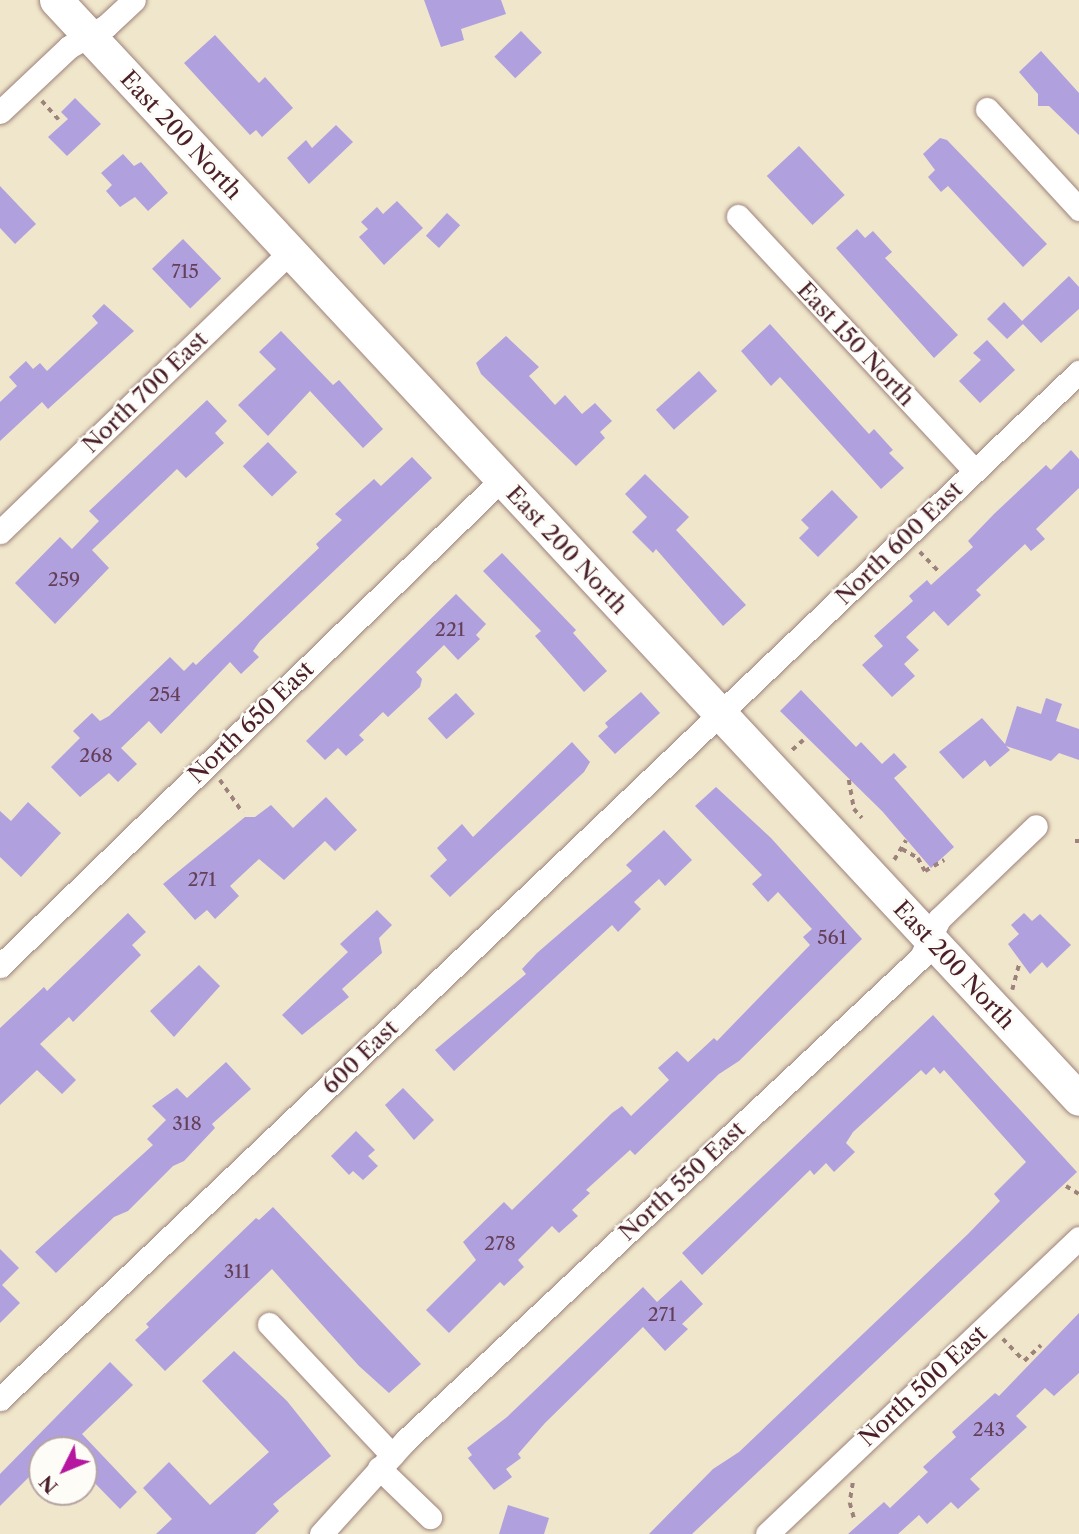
<!DOCTYPE html>
<html>
<head>
<meta charset="utf-8">
<style>
	body { margin:0 }
	#map { position:relative; width:1079px; height:1534px; overflow:hidden; background:#f0e6cb; font-family:"Libre Caslon Text",serif }
	div>[style] { position:absolute }
	.building>* { inset:0; background:#b1a0de; transform-origin:0 0 }
	.path>* { height:3.5px; margin-top:-1.75px; transform-origin:0; background:repeating-linear-gradient(90deg,#9d827b 0 5px,transparent 0 10px) }
	.roads { filter:drop-shadow(0 0 2px #9d827b) drop-shadow(0 0 2px #9d827b) }
	.street>* { height:23px; margin:-11.5px; padding:0 11.5px; transform-origin:11.5px; border-radius:11.5px; background:#fff }
	.secondary>* { height:33px; margin:-16.5px; padding:0 16.5px; transform-origin:16.5px; border-radius:16.5px; background:#fff }
	span { translate:-50% -50%; white-space:nowrap; text-align:center; line-height:1.15; -webkit-text-stroke:5px #fdfcf7; paint-order:stroke }
	.number-label { font-size:19px; color:#643f58 }
	.number-label span { -webkit-text-stroke-width:0 }
	.street-label { font-size:23px; color:#4a1f2b }
	.north { position:absolute; left:28px; top:1436px; width:70px; height:70px; box-sizing:border-box; background:#fdfcf7; border:2px solid #b5a4a5; border-radius:50%; rotate:227deg; font-size:19px; font-weight:700; line-height:28px; text-align:center; color:#4a1f2b }
	.north::after { content:''; display:block; margin:auto; width:24px; height:32px; background:#b5179e; clip-path:polygon(50% 0,100% 100%,50% 72%,0 100%) }
</style>
</head>
<body>
<div id="map">
	<div class="building">
		<i style="clip-path:polygon(424px 0,501px 0,506px 14px,461px 29px,464px 40px,441px 47px)"></i>
		<i style="left:521px;top:31px;width:30px;height:37px;rotate:46deg"></i>
		<i style="clip-path:polygon(215px 35px,259px 83px,265px 77px,293px 108px,262px 137px,256px 130px,250px 135px,184px 63px)"></i>
		<i style="clip-path:polygon(1041px 51px,1079px 93px,1079px 135px,1049px 106px,1038px 106px,1038px 94px,1019px 72px)"></i>
		<i style="clip-path:polygon(75px 98px,101px 124px,67px 156px,48px 137px,68px 119px,61px 112px)"></i>
		<i style="clip-path:polygon(336px 125px,353px 142px,309px 184px,287px 158px,306px 140px,312px 148px)"></i>
		<i style="clip-path:polygon(940px 138px,947px 140px,1047px 244px,1023px 267px,948px 186px,941px 192px,928px 177px,935px 170px,923px 154px)"></i>
		<i style="left:799px;top:146px;width:67px;height:44px;rotate:47deg"></i>
		<i style="clip-path:polygon(123px 154px,134px 166px,141px 162px,168px 193px,148px 211px,135px 197px,120px 207px,106px 191px,112px 185px,101px 173px)"></i>
		<i style="clip-path:polygon(0 186px,36px 224px,15px 244px,0 228px)"></i>
		<i style="clip-path:polygon(397px 201px,423px 228px,384px 265px,359px 237px,368px 229px,361px 222px,377px 207px,383px 214px)"></i>
		<i style="left:447px;top:213px;width:18px;height:31px;rotate:43deg"></i>
		<i style="clip-path:polygon(857px 229px,865px 238px,873px 231px,892px 252px,885px 258px,958px 335px,934px 358px,836px 248px)"></i>
		<i style="left:183px;top:239px;width:55px;height:43px;rotate:46deg"></i>
		<i style="clip-path:polygon(1069px 276px,1079px 287px,1079px 309px,1041px 343px,1023px 324px,1007px 339px,987px 319px,1004px 302px,1022px 321px)"></i>
		<i style="clip-path:polygon(104px 304px,134px 331px,48px 409px,42px 402px,0 441px,0 402px,17px 386px,9px 377px,26px 361px,33px 369px,40px 363px,47px 371px,98px 323px,92px 316px)"></i>
		<i style="clip-path:polygon(770px 324px,869px 434px,874px 429px,893px 450px,889px 453px,904px 468px,881px 489px,780px 377px,771px 386px,741px 351px)"></i>
		<i style="clip-path:polygon(281px 331px,333px 385px,339px 380px,383px 429px,363px 448px,310px 391px,268px 436px,238px 405px,276px 369px,259px 352px)"></i>
		<i style="clip-path:polygon(506px 336px,539px 367px,529px 376px,555px 405px,565px 395px,582px 414px,595px 403px,612px 421px,600px 432px,605px 438px,576px 466px,481px 374px,476px 363px)"></i>
		<i style="clip-path:polygon(987px 340px,1015px 370px,980px 403px,959px 381px,981px 360px,973px 353px)"></i>
		<i style="left:699px;top:371px;width:27px;height:58px;rotate:48deg"></i>
		<i style="clip-path:polygon(207px 400px,227px 421px,215px 433px,224px 443px,186px 478px,177px 469px,92px 550px,109px 568px,55px 624px,15px 583px,60px 537px,72px 549px,99px 521px,89px 511px)"></i>
		<i style="left:268px;top:442px;width:42px;height:35px;rotate:46deg"></i>
		<i style="clip-path:polygon(1071px 450px,1079px 459px,1079px 488px,1036px 529px,1045px 539px,1031px 551px,1025px 544px,976px 590px,981px 595px,948px 626px,934px 611px,906px 637px,919px 650px,904px 664px,915px 676px,892px 697px,862px 665px,883px 646px,874px 636px,913px 601px,909px 596px,927px 580px,931px 585px,973px 547px,968px 541px,994px 514px,1046px 465px,1051px 470px)"></i>
		<i style="clip-path:polygon(412px 457px,432px 478px,260px 641px,253px 651px,259px 657px,241px 674px,230px 662px,161px 734px,149px 721px,121px 748px,137px 764px,118px 782px,109px 773px,80px 797px,51px 767px,80px 738px,73px 731px,92px 713px,100px 721px,109px 716px,170px 657px,184px 671px,193px 662px,196px 665px,319px 548px,316px 544px,342px 520px,335px 514px,374px 479px,381px 486px)"></i>
		<i style="clip-path:polygon(645px 474px,689px 517px,676px 530px,746px 605px,723px 626px,656px 549px,653px 553px,632px 532px,647px 517px,625px 494px)"></i>
		<i style="clip-path:polygon(832px 490px,858px 517px,818px 557px,799px 538px,809px 528px,801px 520px)"></i>
		<i style="clip-path:polygon(502px 553px,576px 630px,573px 633px,607px 671px,584px 692px,535px 636px,541px 631px,483px 571px)"></i>
		<i style="clip-path:polygon(456px 594px,486px 624px,476px 635px,480px 639px,458px 660px,444px 645px,416px 672px,422px 679px,420px 687px,388px 717px,383px 712px,359px 735px,364px 740px,346px 756px,338px 748px,325px 760px,306px 741px)"></i>
		<i style="clip-path:polygon(801px 690px,856px 747px,861px 742px,882px 764px,894px 753px,907px 767px,894px 778px,954px 847px,931px 868px,882px 811px,780px 711px)"></i>
		<i style="clip-path:polygon(641px 692px,660px 713px,615px 754px,598px 736px,608px 727px,605px 723px)"></i>
		<i style="left:456px;top:693px;width:28px;height:38px;rotate:48deg"></i>
		<i style="clip-path:polygon(1046px 698px,1062px 704px,1056px 721px,1079px 729px,1079px 760px,1059px 753px,1051px 761px,1006px 746px,1010px 750px,990px 767px,985px 760px,963px 779px,939px 752px,982px 718px,1005px 744px,1017px 706px,1041px 714px)"></i>
		<i style="clip-path:polygon(572px 742px,590px 762px,584px 772px,450px 897px,430px 876px,447px 860px,437px 848px,462px 824px,473px 837px)"></i>
		<i style="clip-path:polygon(716px 787px,771px 838px,862px 939px,739px 1061px,719px 1074px,635px 1155px,630px 1150px,586px 1190px,590px 1193px,572px 1210px,578px 1216px,559px 1233px,552px 1226px,518px 1260px,524px 1267px,504px 1286px,500px 1282px,449px 1333px,426px 1310px,476px 1260px,463px 1242px,504px 1202px,512px 1210px,612px 1113px,622px 1106px,631px 1116px,669px 1080px,658px 1068px,677px 1051px,688px 1062px,714px 1038px,717px 1041px,810px 945px,803px 937px,812px 929px,778px 892px,768px 902px,752px 884px,762px 875px,695px 806px)"></i>
		<i style="clip-path:polygon(326px 797px,357px 830px,335px 851px,325px 841px,284px 880px,259px 859px,230px 886px,239px 896px,215px 919px,207px 910px,195px 920px,163px 884px,245px 817px,255px 817px,271px 805px,293px 828px)"></i>
		<i style="clip-path:polygon(28px 802px,61px 833px,21px 877px,0 857px,0 811px,11px 821px)"></i>
		<i style="clip-path:polygon(664px 830px,692px 860px,665px 886px,659px 879px,634px 902px,641px 909px,618px 932px,612px 925px,454px 1071px,435px 1050px,526px 974px,522px 969px,537px 953px,632px 871px,626px 865px)"></i>
		<i style="clip-path:polygon(377px 910px,392px 925px,379px 938px,382px 953px,342px 989px,349px 997px,302px 1035px,282px 1015px,348px 952px,340px 944px)"></i>
		<i style="clip-path:polygon(128px 913px,146px 932px,132px 945px,141px 955px,73px 1022px,69px 1017px,40px 1044px,76px 1080px,62px 1094px,37px 1070px,0 1105px,0 1028px,44px 987px,47px 991px)"></i>
		<i style="clip-path:polygon(1024px 913px,1032px 921px,1040px 914px,1071px 945px,1047px 968px,1042px 962px,1030px 974px,1008px 944px,1019px 934px,1011px 925px)"></i>
		<i style="clip-path:polygon(199px 965px,220px 986px,174px 1037px,150px 1011px)"></i>
		<i style="clip-path:polygon(933px 1015px,1077px 1172px,692px 1534px,649px 1534px,713px 1469px,739px 1452px,968px 1234px,1000px 1201px,994px 1194px,1026px 1162px,944px 1070px,940px 1074px,934px 1067px,926px 1075px,921px 1070px,853px 1132px,846px 1143px,855px 1152px,834px 1172px,826px 1163px,814px 1175px,810px 1170px,702px 1275px,682px 1253px)"></i>
		<i style="clip-path:polygon(226px 1062px,251px 1089px,212px 1124px,215px 1128px,184px 1161px,173px 1166px,128px 1211px,114px 1217px,56px 1273px,35px 1252px,153px 1145px,147px 1139px,166px 1120px,152px 1106px,177px 1088px,187px 1098px)"></i>
		<i style="clip-path:polygon(403px 1088px,434px 1120px,414px 1140px,385px 1105px)"></i>
		<i style="clip-path:polygon(356px 1131px,375px 1150px,368px 1156px,378px 1166px,363px 1180px,353px 1171px,349px 1175px,331px 1156px)"></i>
		<i style="clip-path:polygon(273px 1207px,421px 1364px,389px 1393px,359px 1366px,272px 1269px,165px 1371px,135px 1340px,149px 1327px,146px 1324px,256px 1218px,259px 1220px)"></i>
		<i style="clip-path:polygon(0 1249px,19px 1268px,2px 1285px,20px 1303px,0 1323px)"></i>
		<i style="clip-path:polygon(681px 1280px,703px 1304px,682px 1324px,688px 1329px,665px 1351px,643px 1327px,545px 1423px,518px 1454px,521px 1458px,506px 1469px,512px 1477px,494px 1490px,468px 1458px,472px 1455px,467px 1448px,507px 1417px,643px 1287px,657px 1302px)"></i>
		<i style="clip-path:polygon(1079px 1313px,1079px 1373px,1054px 1396px,1045px 1388px,1016px 1416px,1027px 1427px,970px 1479px,980px 1489px,958px 1509px,951px 1502px,927px 1524px,919px 1515px,898px 1534px,848px 1534px,884px 1502px,890px 1508px,928px 1472px,923px 1467px,956px 1437px,952px 1432px,995px 1393px,999px 1396px)"></i>
		<i style="clip-path:polygon(234px 1351px,287px 1401px,331px 1456px,273px 1504px,279px 1511px,255px 1534px,156px 1534px,172px 1519px,143px 1488px,169px 1462px,210px 1505px,269px 1452px,202px 1381px)"></i>
		<i style="clip-path:polygon(110px 1362px,133px 1385px,82px 1434px,137px 1492px,120px 1509px,84px 1472px,84px 1450px,42px 1450px,42px 1464px,0 1506px,0 1474px)"></i>
		<i style="clip-path:polygon(508px 1505px,549px 1518px,544px 1534px,499px 1534px)"></i>
	</div>
	<div class="path">
		<i style="left:42px;top:101px;width:25px;rotate:48deg"></i>
		<i style="left:920px;top:552px;width:29px;rotate:46deg"></i>
		<i style="left:792px;top:750px;width:15px;rotate:-42deg"></i>
		<i style="left:220px;top:780px;width:40px;rotate:55.1deg"></i>
		<i style="left:849px;top:780px;width:29px;rotate:80deg"></i>
		<i style="left:854px;top:809px;width:12px;rotate:48deg"></i>
		<i style="left:1075px;top:841px;width:4px"></i>
		<i style="left:902px;top:849px;width:18px;rotate:29deg"></i>
		<i style="left:918px;top:858px;width:15px;rotate:62deg"></i>
		<i style="left:925px;top:871px;width:22px;rotate:-30deg"></i>
		<i style="left:894px;top:860px;width:23px;rotate:-59deg"></i>
		<i style="left:1012px;top:990px;width:28px;rotate:-75deg"></i>
		<i style="left:1066px;top:1186px;width:15px;rotate:32deg"></i>
		<i style="left:1003px;top:1339px;width:30px;rotate:46deg"></i>
		<i style="left:1024px;top:1361px;width:23px;rotate:-43deg"></i>
		<i style="left:853px;top:1483px;width:20px;rotate:99deg"></i>
		<i style="left:850px;top:1503px;width:16px;rotate:75deg"></i>
	</div>
	<div class="roads">
		<div class="street">
			<i style="left:987px;top:109px;width:136px;rotate:47.4deg"></i>
			<i style="left:0;top:112px;width:95px;rotate:-43.3deg"></i>
			<i style="left:69px;top:47px;width:43px;rotate:-29.6deg"></i>
			<i style="left:106px;top:26px;width:38px;rotate:-43deg"></i>
			<i style="left:738px;top:216px;width:347px;rotate:47.1deg"></i>
			<i style="left:0;top:532px;width:403px;rotate:-44deg"></i>
			<i style="left:0;top:966px;width:699px;rotate:-44.13deg"></i>
			<i style="left:269px;top:1324px;width:180px;rotate:46.8deg"></i>
			<i style="left:0;top:1399px;width:1490px;rotate:-43.59deg"></i>
			<i style="left:379px;top:1468px;width:71px;rotate:43.9deg"></i>
			<i style="left:321px;top:1534px;width:127px;rotate:-47.9deg"></i>
			<i style="left:406px;top:1440px;width:706px;rotate:-43.16deg"></i>
			<i style="left:921px;top:957px;width:42px;rotate:-64.7deg"></i>
			<i style="left:939px;top:919px;width:134px;rotate:-43.8deg"></i>
			<i style="left:767px;top:1534px;width:430px;rotate:-43.5deg"></i>
		</div>
		<div class="secondary">
			<i style="left:56px;top:0;width:1501px;rotate:47.05deg"></i>
		</div>
	</div>
	<div class="number-label">
		<span style="left:185px;top:272px">715</span>
		<span style="left:64px;top:580px">259</span>
		<span style="left:450px;top:630px">221</span>
		<span style="left:165px;top:695px">254</span>
		<span style="left:96px;top:756px">268</span>
		<span style="left:202px;top:880px">271</span>
		<span style="left:832px;top:938px">561</span>
		<span style="left:187px;top:1124px">318</span>
		<span style="left:500px;top:1244px">278</span>
		<span style="left:237px;top:1272px">311</span>
		<span style="left:662px;top:1315px">271</span>
		<span style="left:989px;top:1430px">243</span>
	</div>
	<div class="street-label">
		<span style="left:181px;top:135px;rotate:47deg">East 200 North</span>
		<span style="left:856px;top:344px;rotate:47deg">East 150 North</span>
		<span style="left:145px;top:392px;rotate:-44deg">North 700 East</span>
		<span style="left:899px;top:543px;rotate:-44deg">North 600 East</span>
		<span style="left:567px;top:550px;rotate:47deg">East 200 North</span>
		<span style="left:251px;top:722px;rotate:-44deg">North 650 East</span>
		<span style="left:954px;top:965px;rotate:47deg">East 200 North</span>
		<span style="left:360px;top:1057px;rotate:-44deg">600 East</span>
		<span style="left:682px;top:1181px;rotate:-43deg">North 550 East</span>
		<span style="left:923px;top:1386px;rotate:-43deg">North 500 East</span>
	</div>
	<div class="north">N</div>
</div>
</body>
</html>
